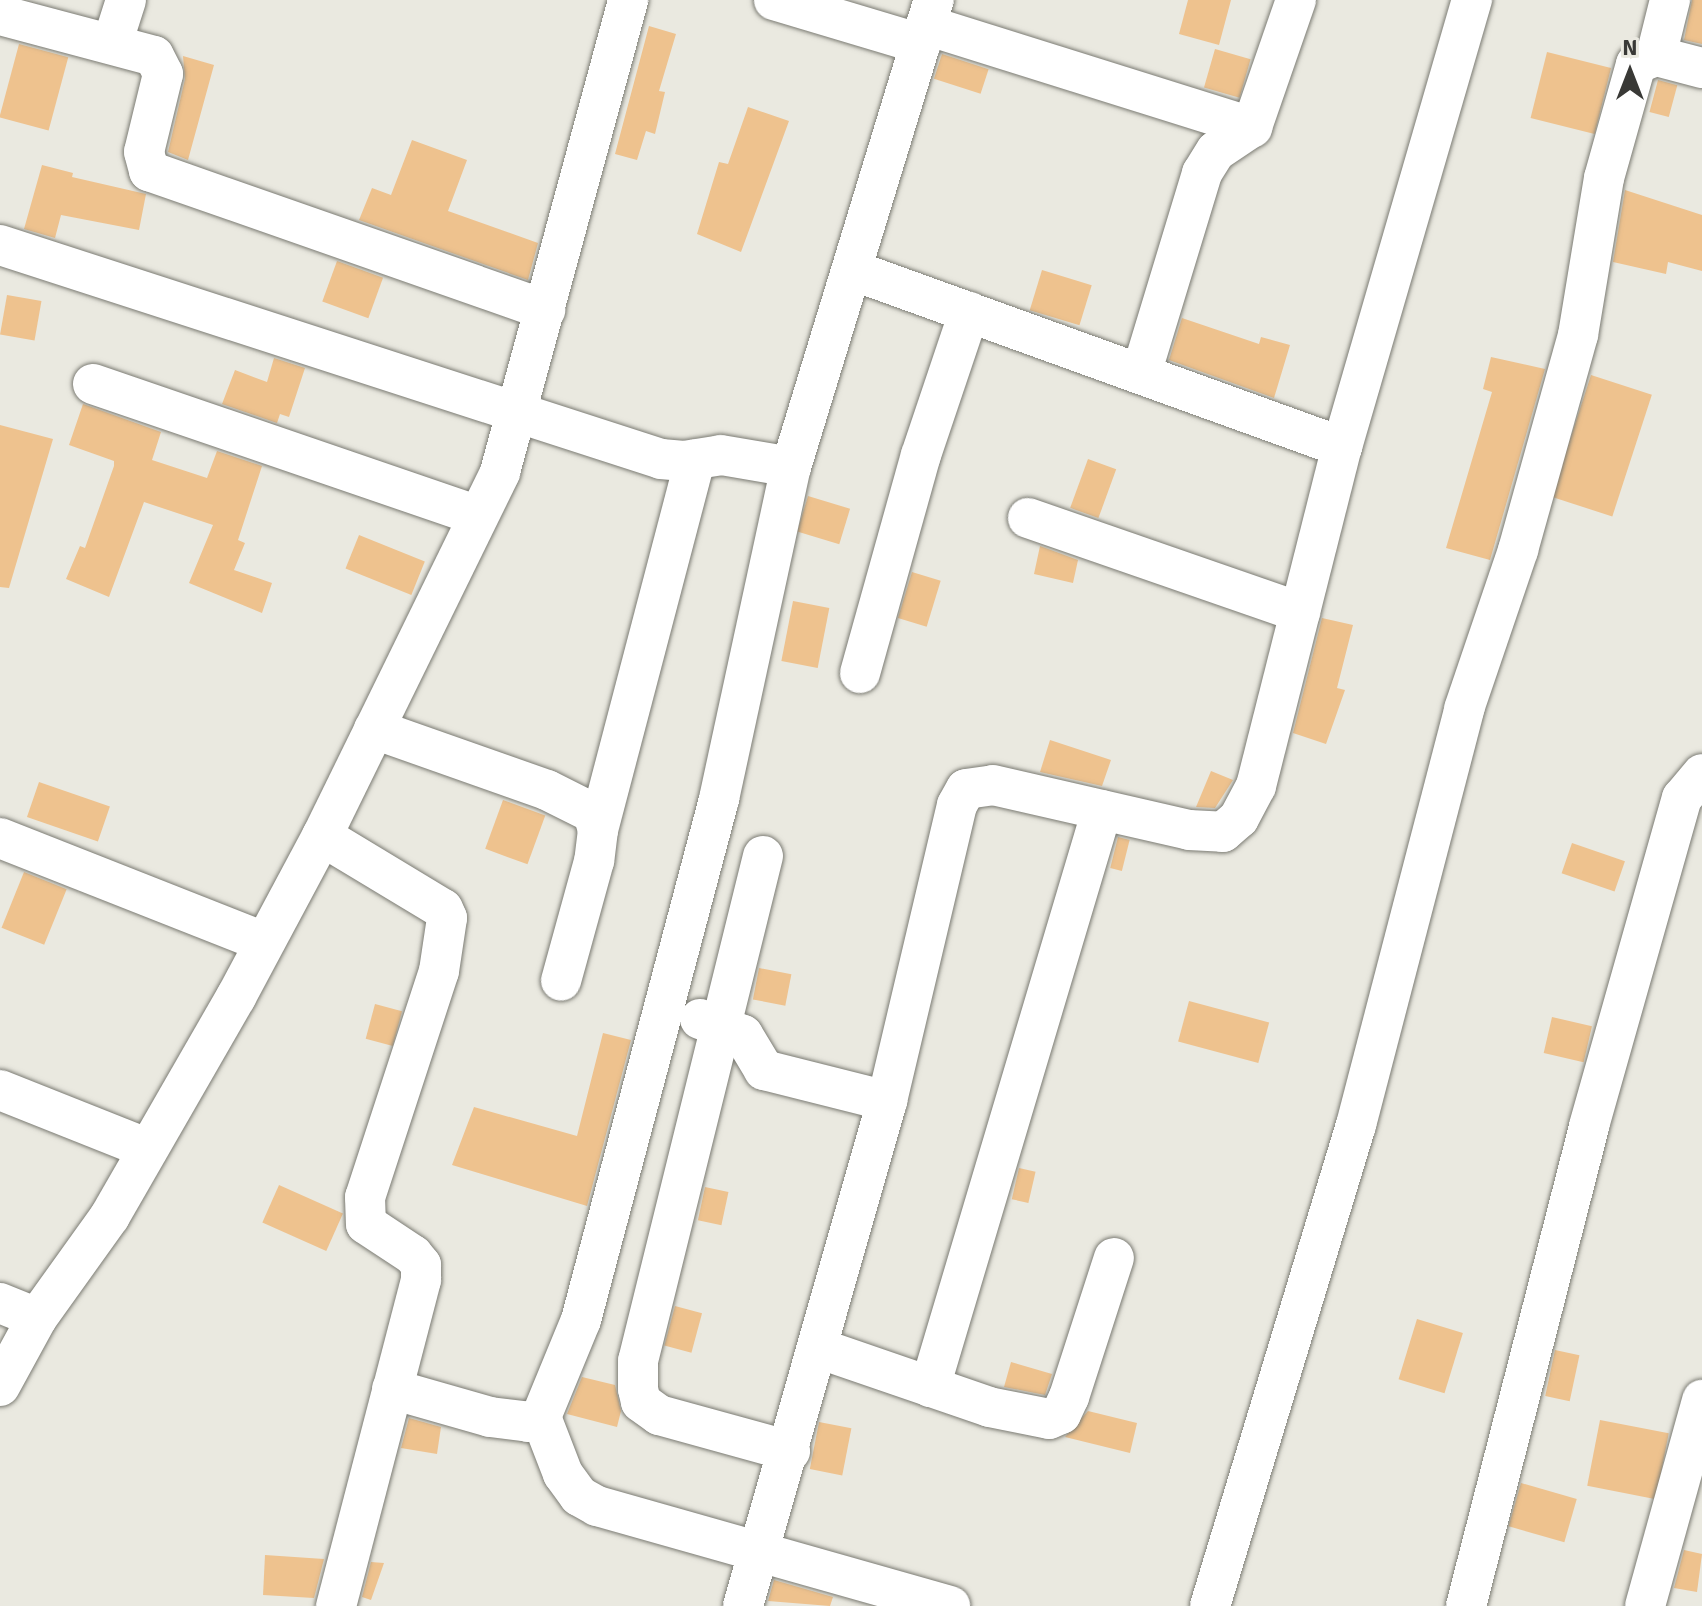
<!DOCTYPE html>
<html>
<head>
<meta charset="utf-8">
<style>
	body { margin:0 }
	#map { position:relative; width:1702px; height:1606px; overflow:hidden; background:#eae9e0; font-family:Signika,sans-serif }
	div>[style] { position:absolute }
	.building>* { inset:0; background:#eec28e; transform-origin:0 0 }
	.roads { filter:drop-shadow(0 0 2px #7b7b73) drop-shadow(0 0 2px #7b7b73) }
	.minor>* { height:40px; margin:-20px; padding:0 20px; transform-origin:20px; border-radius:20px; background:#fff }
	span { translate:-50% -50%; white-space:nowrap; text-align:center; line-height:1.15; -webkit-text-stroke:6px #eae9e0; paint-order:stroke }
	.north { position:absolute; left:1590px; top:32px; width:80px; height:80px; -webkit-text-stroke:6px #eae9e0; paint-order:stroke; rotate:0deg; font-size:22px; font-weight:700; line-height:32px; text-align:center; color:#393936 }
	.north::after { content:''; display:block; margin:auto; width:28px; height:36px; background:#393936; clip-path:polygon(50% 0,100% 100%,50% 72%,0 100%) }
</style>
</head>
<body>
<div id="map">
	<div class="building">
		<i style="clip-path:polygon(1188px 0,1231px 0,1219px 45px,1179px 34px)"></i>
		<i style="clip-path:polygon(1692px 0,1702px 0,1702px 44px,1684px 40px)"></i>
		<i style="clip-path:polygon(649px 26px,676px 34px,659px 91px,665px 92px,655px 134px,646px 131px,637px 160px,615px 154px)"></i>
		<i style="left:19px;top:44px;width:51px;height:76px;rotate:15deg"></i>
		<i style="left:1215px;top:49px;width:37px;height:40px;rotate:16deg"></i>
		<i style="left:1547px;top:52px;width:66px;height:68px;rotate:14deg"></i>
		<i style="left:942px;top:54px;width:49px;height:26px;rotate:18deg"></i>
		<i style="clip-path:polygon(183px 56px,214px 65px,188px 160px,168px 152px,185px 79px)"></i>
		<i style="left:1658px;top:80px;width:20px;height:33px;rotate:15deg"></i>
		<i style="clip-path:polygon(748px 107px,789px 121px,741px 252px,697px 234px,719px 162px,728px 164px)"></i>
		<i style="clip-path:polygon(412px 140px,467px 160px,448px 211px,538px 243px,528px 280px,359px 220px,372px 188px,391px 195px)"></i>
		<i style="clip-path:polygon(42px 165px,73px 173px,72px 177px,146px 194px,139px 230px,61px 215px,55px 238px,24px 229px)"></i>
		<i style="clip-path:polygon(1625px 190px,1702px 215px,1702px 271px,1668px 262px,1666px 274px,1613px 262px)"></i>
		<i style="left:337px;top:261px;width:49px;height:43px;rotate:20deg"></i>
		<i style="left:1042px;top:270px;width:52px;height:42px;rotate:17deg"></i>
		<i style="left:7px;top:295px;width:35px;height:40px;rotate:10deg"></i>
		<i style="clip-path:polygon(1182px 318px,1259px 344px,1261px 337px,1290px 345px,1274px 398px,1169px 360px)"></i>
		<i style="clip-path:polygon(1491px 357px,1545px 369px,1490px 560px,1446px 548px,1492px 392px,1483px 389px)"></i>
		<i style="clip-path:polygon(274px 358px,305px 368px,289px 417px,280px 414px,277px 423px,222px 404px,235px 370px,267px 382px)"></i>
		<i style="left:1591px;top:375px;width:64px;height:128px;rotate:18deg"></i>
		<i style="clip-path:polygon(83px 404px,161px 432px,152px 460px,207px 478px,217px 451px,262px 466px,238px 540px,245px 543px,234px 570px,272px 583px,262px 613px,189px 583px,213px 525px,144px 502px,109px 597px,66px 579px,80px 546px,85px 548px,114px 466px,114px 461px,69px 445px)"></i>
		<i style="clip-path:polygon(0 425px,53px 439px,9px 588px,0 587px)"></i>
		<i style="left:1088px;top:459px;width:30px;height:52px;rotate:20deg"></i>
		<i style="left:808px;top:496px;width:44px;height:37px;rotate:17deg"></i>
		<i style="left:359px;top:535px;width:71px;height:36px;rotate:22deg"></i>
		<i style="clip-path:polygon(1040px 546px,1078px 560px,1073px 583px,1034px 574px)"></i>
		<i style="left:912px;top:572px;width:30px;height:48px;rotate:17deg"></i>
		<i style="left:793px;top:601px;width:37px;height:61px;rotate:11deg"></i>
		<i style="clip-path:polygon(1322px 618px,1353px 625px,1337px 688px,1345px 690px,1326px 744px,1293px 733px)"></i>
		<i style="clip-path:polygon(1050px 740px,1111px 760px,1102px 786px,1040px 772px)"></i>
		<i style="clip-path:polygon(1211px 771px,1233px 780px,1215px 808px,1196px 807px)"></i>
		<i style="left:39px;top:782px;width:75px;height:37px;rotate:19deg"></i>
		<i style="left:503px;top:800px;width:45px;height:52px;rotate:20deg"></i>
		<i style="left:1118px;top:837px;width:12px;height:32px;rotate:14deg"></i>
		<i style="left:1572px;top:843px;width:56px;height:32px;rotate:19deg"></i>
		<i style="left:24px;top:872px;width:46px;height:60px;rotate:22deg"></i>
		<i style="left:759px;top:968px;width:33px;height:32px;rotate:11deg"></i>
		<i style="left:1189px;top:1001px;width:83px;height:42px;rotate:15deg"></i>
		<i style="left:375px;top:1004px;width:28px;height:36px;rotate:15deg"></i>
		<i style="left:1552px;top:1017px;width:41px;height:37px;rotate:13deg"></i>
		<i style="clip-path:polygon(603px 1033px,631px 1040px,587px 1206px,452px 1165px,474px 1107px,577px 1136px)"></i>
		<i style="left:1019px;top:1168px;width:17px;height:32px;rotate:13deg"></i>
		<i style="left:279px;top:1185px;width:70px;height:41px;rotate:24deg"></i>
		<i style="left:705px;top:1187px;width:24px;height:34px;rotate:12deg"></i>
		<i style="left:675px;top:1306px;width:28px;height:41px;rotate:15deg"></i>
		<i style="left:1417px;top:1319px;width:48px;height:63px;rotate:17deg"></i>
		<i style="left:1555px;top:1350px;width:25px;height:47px;rotate:12deg"></i>
		<i style="clip-path:polygon(1011px 1362px,1052px 1374px,1045px 1395px,1004px 1387px)"></i>
		<i style="clip-path:polygon(582px 1377px,615px 1385px,621px 1411px,617px 1427px,567px 1414px)"></i>
		<i style="clip-path:polygon(1088px 1411px,1137px 1423px,1130px 1453px,1065px 1437px)"></i>
		<i style="clip-path:polygon(409px 1418px,441px 1427px,437px 1454px,401px 1448px)"></i>
		<i style="left:1600px;top:1420px;width:70px;height:67px;rotate:11deg"></i>
		<i style="left:819px;top:1422px;width:33px;height:48px;rotate:11deg"></i>
		<i style="left:1521px;top:1483px;width:58px;height:45px;rotate:16deg"></i>
		<i style="clip-path:polygon(1684px 1550px,1702px 1554px,1697px 1592px,1674px 1588px)"></i>
		<i style="clip-path:polygon(265px 1555px,324px 1559px,314px 1598px,263px 1595px)"></i>
		<i style="clip-path:polygon(371px 1562px,384px 1563px,371px 1600px,362px 1597px)"></i>
		<i style="clip-path:polygon(774px 1580px,833px 1597px,830px 1606px,768px 1601px)"></i>
	</div>
	<div class="roads">
		<div class="minor">
			<i style="left:774px;top:0;width:153px;rotate:16.7deg"></i>
			<i style="left:0;top:15px;width:159px;rotate:14.9deg"></i>
			<i style="left:154px;top:56px;width:20px;rotate:63deg"></i>
			<i style="left:163px;top:74px;width:80px;rotate:103.7deg"></i>
			<i style="left:144px;top:152px;width:20px;rotate:75deg"></i>
			<i style="left:149px;top:171px;width:420px;rotate:19.3deg"></i>
			<i style="left:926px;top:25px;width:342px;rotate:17.4deg"></i>
			<i style="left:112px;top:44px;width:46px;rotate:-72.3deg"></i>
			<i style="left:1656px;top:56px;width:58px;rotate:-76deg"></i>
			<i style="left:0;top:245px;width:695px;rotate:17.94deg"></i>
			<i style="left:661px;top:459px;width:23px;rotate:5deg"></i>
			<i style="left:684px;top:461px;width:37px;rotate:-9deg"></i>
			<i style="left:721px;top:455px;width:71px;rotate:9.7deg"></i>
			<i style="left:852px;top:270px;width:521px;rotate:19.86deg"></i>
			<i style="left:1141px;top:374px;width:210px;rotate:-73.1deg"></i>
			<i style="left:1202px;top:173px;width:26px;rotate:-58deg"></i>
			<i style="left:1216px;top:151px;width:43px;rotate:-33.7deg"></i>
			<i style="left:1252px;top:127px;width:134px;rotate:-70.9deg"></i>
			<i style="left:93px;top:384px;width:407px;rotate:18.9deg"></i>
			<i style="left:1028px;top:518px;width:288px;rotate:19.1deg"></i>
			<i style="left:860px;top:673px;width:226px;rotate:-74.4deg"></i>
			<i style="left:921px;top:455px;width:151px;rotate:-71.4deg"></i>
			<i style="left:374px;top:729px;width:183px;rotate:19.4deg"></i>
			<i style="left:547px;top:790px;width:51px;rotate:26.6deg"></i>
			<i style="left:593px;top:813px;width:18px;rotate:74deg"></i>
			<i style="left:598px;top:830px;width:31px;rotate:97deg"></i>
			<i style="left:594px;top:861px;width:124px;rotate:105.4deg"></i>
			<i style="left:598px;top:830px;width:383px;rotate:-75.3deg"></i>
			<i style="left:322px;top:836px;width:141px;rotate:31.1deg"></i>
			<i style="left:443px;top:909px;width:10px;rotate:66deg"></i>
			<i style="left:447px;top:918px;width:54px;rotate:98.6deg"></i>
			<i style="left:439px;top:971px;width:238px;rotate:108.1deg"></i>
			<i style="left:365px;top:1197px;width:27px;rotate:88deg"></i>
			<i style="left:366px;top:1224px;width:56px;rotate:33.4deg"></i>
			<i style="left:413px;top:1255px;width:13px;rotate:51deg"></i>
			<i style="left:421px;top:1265px;width:15px;rotate:90deg"></i>
			<i style="left:421px;top:1280px;width:337px;rotate:104.6deg"></i>
			<i style="left:0;top:838px;width:281px;rotate:21.5deg"></i>
			<i style="left:763px;top:856px;width:520px;rotate:103.9deg"></i>
			<i style="left:638px;top:1361px;width:28px;rotate:90deg"></i>
			<i style="left:638px;top:1389px;width:13px;rotate:77deg"></i>
			<i style="left:641px;top:1402px;width:22px;rotate:36deg"></i>
			<i style="left:659px;top:1415px;width:136px;rotate:15.4deg"></i>
			<i style="left:700px;top:1019px;width:46px;rotate:20.4deg"></i>
			<i style="left:743px;top:1035px;width:41px;rotate:59deg"></i>
			<i style="left:764px;top:1070px;width:127px;rotate:14.1deg"></i>
			<i style="left:0;top:1090px;width:159px;rotate:21.7deg"></i>
			<i style="left:0;top:1303px;width:40px;rotate:22deg"></i>
			<i style="left:818px;top:1348px;width:181px;rotate:19deg"></i>
			<i style="left:989px;top:1407px;width:61px;rotate:11.3deg"></i>
			<i style="left:1049px;top:1419px;width:13px;rotate:-23deg"></i>
			<i style="left:1061px;top:1414px;width:19px;rotate:-65deg"></i>
			<i style="left:1069px;top:1397px;width:146px;rotate:-72.1deg"></i>
			<i style="left:0;top:1386px;width:77px;rotate:-61.4deg"></i>
			<i style="left:37px;top:1318px;width:125px;rotate:-54.4deg"></i>
			<i style="left:110px;top:1216px;width:253px;rotate:-60.1deg"></i>
			<i style="left:236px;top:997px;width:183px;rotate:-61.9deg"></i>
			<i style="left:322px;top:836px;width:405px;rotate:-63.9deg"></i>
			<i style="left:500px;top:472px;width:489px;rotate:-74.8deg"></i>
			<i style="left:930px;top:1387px;width:602px;rotate:-73.4deg"></i>
			<i style="left:392px;top:1389px;width:102px;rotate:15.9deg"></i>
			<i style="left:490px;top:1417px;width:38px;rotate:7deg"></i>
			<i style="left:528px;top:1422px;width:14px;rotate:-21deg"></i>
			<i style="left:541px;top:1417px;width:105px;rotate:-67.6deg"></i>
			<i style="left:581px;top:1320px;width:539px;rotate:-75.16deg"></i>
			<i style="left:719px;top:799px;width:340px;rotate:-77.8deg"></i>
			<i style="left:791px;top:467px;width:488px;rotate:-73deg"></i>
			<i style="left:541px;top:1417px;width:61px;rotate:68.9deg"></i>
			<i style="left:563px;top:1474px;width:27px;rotate:54deg"></i>
			<i style="left:579px;top:1496px;width:21px;rotate:29deg"></i>
			<i style="left:597px;top:1506px;width:367px;rotate:15.8deg"></i>
			<i style="left:743px;top:1606px;width:525px;rotate:-74.08deg"></i>
			<i style="left:887px;top:1101px;width:304px;rotate:-76.7deg"></i>
			<i style="left:957px;top:805px;width:18px;rotate:-61deg"></i>
			<i style="left:966px;top:789px;width:27px;rotate:-8deg"></i>
			<i style="left:993px;top:785px;width:201px;rotate:12.9deg"></i>
			<i style="left:1189px;top:830px;width:34px;rotate:3deg"></i>
			<i style="left:1223px;top:832px;width:21px;rotate:-41deg"></i>
			<i style="left:1239px;top:818px;width:36px;rotate:-62deg"></i>
			<i style="left:1256px;top:786px;width:350px;rotate:-75.8deg"></i>
			<i style="left:1342px;top:447px;width:466px;rotate:-73.8deg"></i>
			<i style="left:1210px;top:1606px;width:503px;rotate:-73.12deg"></i>
			<i style="left:1356px;top:1125px;width:430px;rotate:-75.4deg"></i>
			<i style="left:1464px;top:709px;width:168px;rotate:-71.2deg"></i>
			<i style="left:1518px;top:550px;width:223px;rotate:-74.4deg"></i>
			<i style="left:1578px;top:335px;width:159px;rotate:-80.6deg"></i>
			<i style="left:1604px;top:178px;width:118px;rotate:-74.3deg"></i>
			<i style="left:1636px;top:64px;width:22px;rotate:-22deg"></i>
			<i style="left:1656px;top:56px;width:48px;rotate:14.6deg"></i>
			<i style="left:1466px;top:1606px;width:496px;rotate:-75.6deg"></i>
			<i style="left:1589px;top:1126px;width:341px;rotate:-74.2deg"></i>
			<i style="left:1682px;top:798px;width:31px;rotate:-50deg"></i>
			<i style="left:1645px;top:1606px;width:214px;rotate:-74.5deg"></i>
		</div>
	</div>
	<div class="north">N</div>
</div>
</body>
</html>
